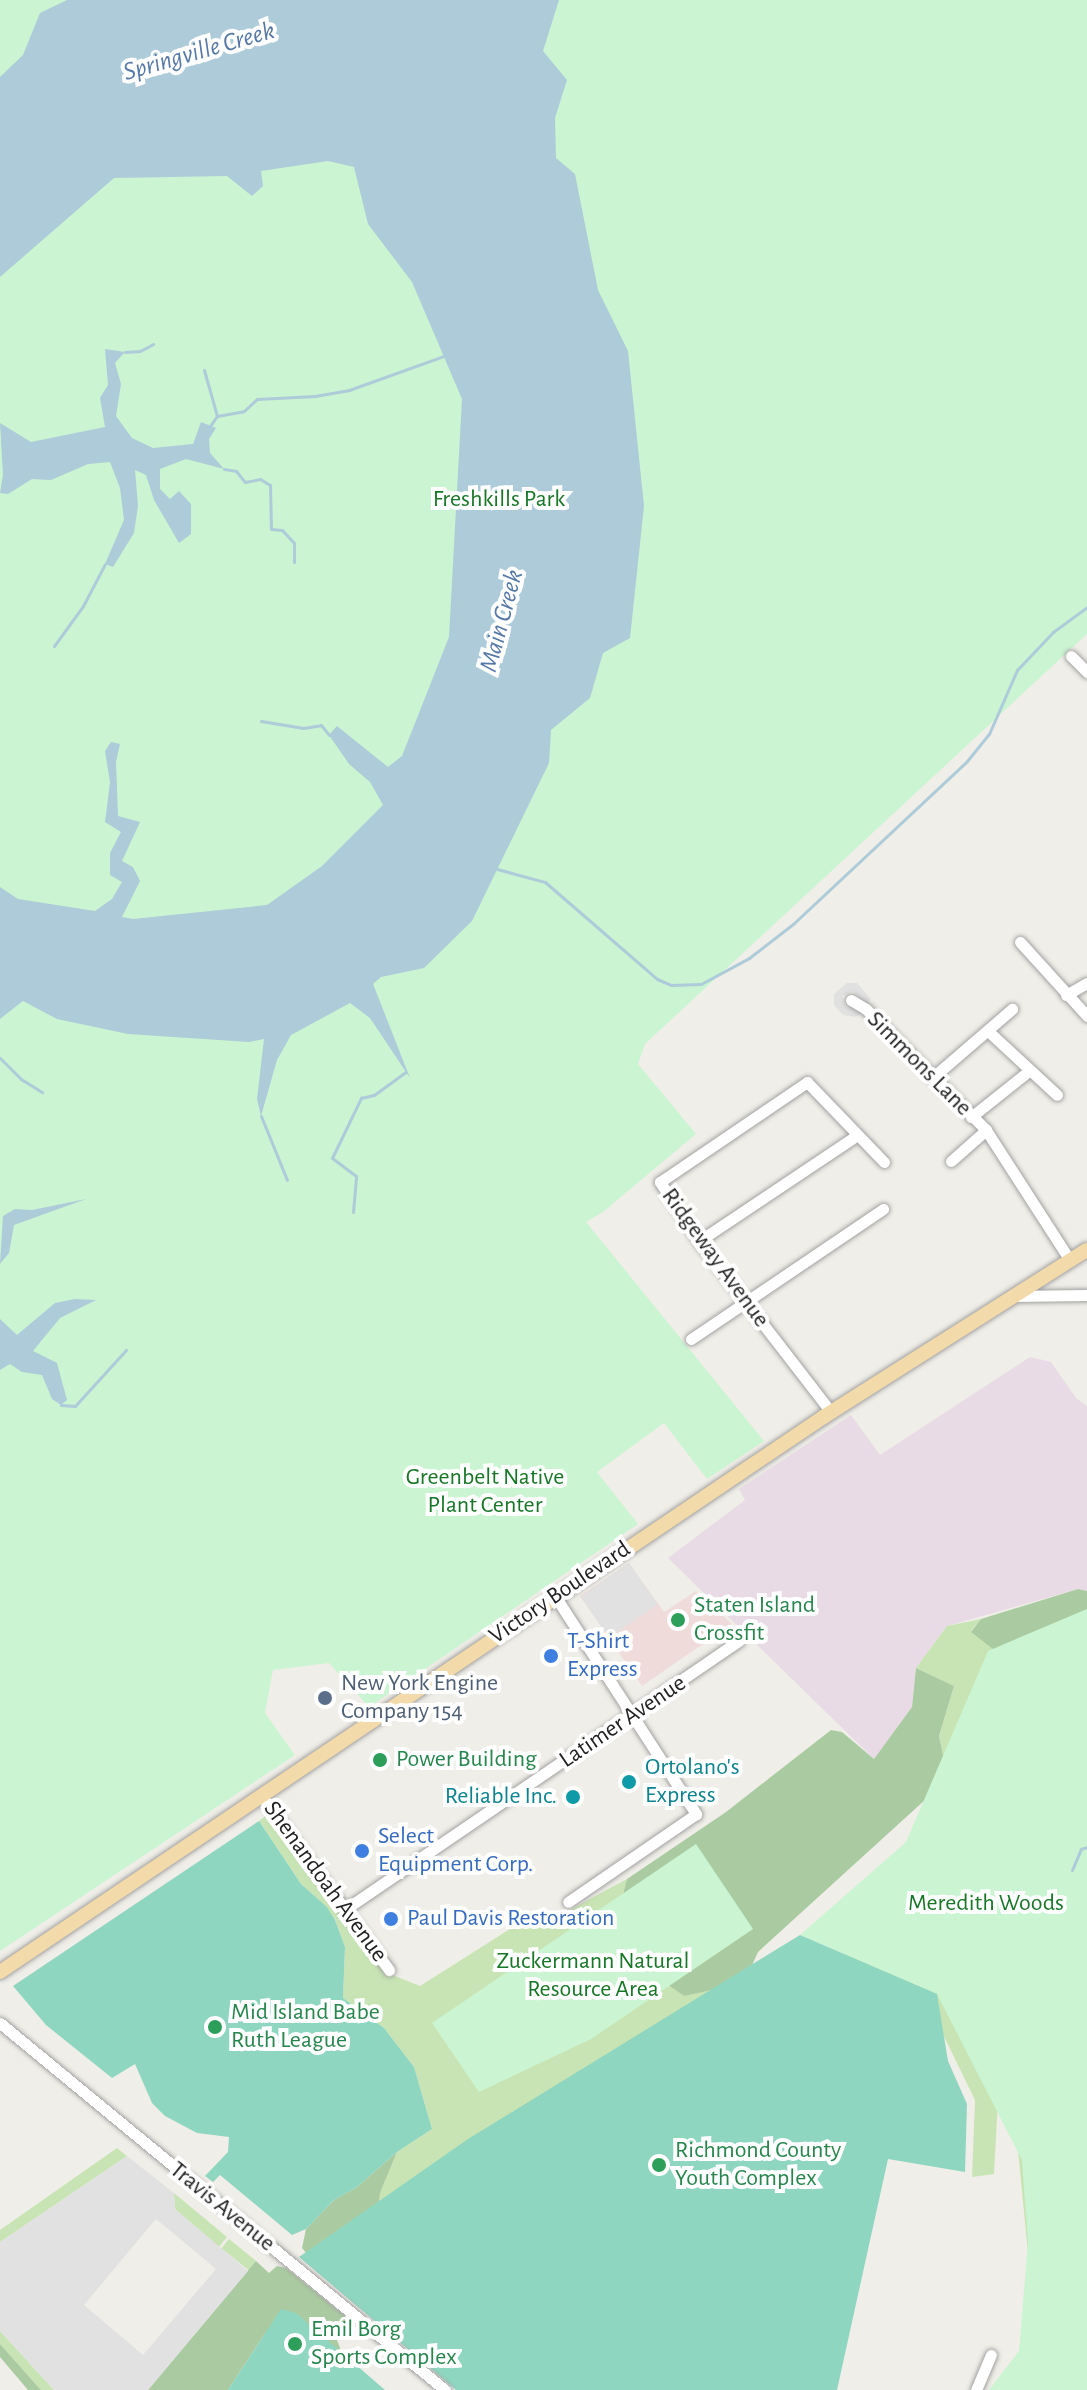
<!DOCTYPE html>
<html>
<head>
<meta charset="utf-8">
<style>
	body { margin:0 }
	#map { position:relative; width:1087px; height:2390px; overflow:hidden; background:#f0eee8; font-family:"Alegreya Sans",sans-serif }
	div>[style] { position:absolute }
	.commercial>* { inset:0; background:#efdcda }
	.industrial>* { inset:0; background:#e8dbe5 }
	.grass>* { inset:0; background:#c8e4b4; transform-origin:0 0 }
	.forest>* { inset:0; background:#aacba1 }
	.park>* { inset:0; background:#cbf4d2 }
	.pitch>* { inset:0; background:#8fd6c1 }
	.parking>* { inset:0; background:#e1e1e1; transform-origin:0 0 }
	.water>* { inset:0; background:#adcbd9 }
	.stream>* { height:3px; margin:-1.5px; padding:0 1.5px; transform-origin:1.5px; border-radius:1.5px; background:#adcbd9 }
	.roads { filter:drop-shadow(0 0 2px #a2a2a2) drop-shadow(0 0 2px #a2a2a2) }
	.minor>* { height:11px; margin:-5.5px; padding:0 5.5px; transform-origin:5.5px; border-radius:5.5px; background:#fff }
	.major>* { height:14px; margin:-7px; padding:0 7px; transform-origin:7px; border-radius:7px; background:#f3daaa }
	.dots>* { width:22px; height:22px; translate:-50% -50%; box-sizing:border-box; border:4px solid #fff; border-radius:50% }
	span { translate:-50% -50%; white-space:nowrap; text-align:center; line-height:1.15; -webkit-text-stroke:8px #fff; paint-order:stroke }
	.park-label { font-size:24px; color:#187627 }
	.street-label { font-size:24px; color:#212121 }
	.leisure-label { font-size:24px; color:#27864d }
	.left { translate:0 -50%; text-align:left }
	.shop-label { font-size:24px; color:#366cbe }
	.service-label { font-size:24px; color:#4e5e75 }
	.culture-label { font-size:24px; color:#0d838f }
	.right { translate:-100% -50%; text-align:right }
	.water-label { font-size:26px; color:#5678a7; font-style:italic }
</style>
</head>
<body>
<div id="map">
	<div class="commercial">
		<i style="clip-path:polygon(629px 1563px,664px 1612px,696px 1591px,732px 1624px,642px 1686px,580px 1596px)"></i>
	</div>
	<div class="industrial">
		<i style="clip-path:polygon(1030px 1357px,1051px 1362px,1076px 1398px,1087px 1406px,1087px 1591px,1078px 1589px,947px 1626px,916px 1668px,912px 1707px,874px 1759px,668px 1558px,745px 1500px,739px 1489px,851px 1415px,880px 1455px)"></i>
	</div>
	<div class="grass">
		<i style="clip-path:polygon(981px 1619px,971px 1631px,1011px 1663px,948px 1779px,939px 1736px,954px 1686px,916px 1668px,947px 1626px)"></i>
		<i style="clip-path:polygon(267px 1815px,377px 1965px,385px 1972px,420px 1986px,537px 1912px,562px 1914px,627px 1879px,614px 1929px,655px 1976px,684px 1996px,1087px 1891px,1030px 2273px,1014px 2109px,998px 2100px,994px 2174px,972px 2177px,975px 2100px,936px 2020px,530px 2126px,512px 2111px,512px 2129px,376px 2232px,380px 2193px,397px 2152px,432px 2129px,414px 2067px,384px 2028px,343px 1998px,345px 1947px,335px 1920px,327px 1907px,301px 1884px,259px 1821px)"></i>
		<i style="clip-path:polygon(117px 2148px,127px 2156px,0 2242px,0 2230px)"></i>
		<i style="clip-path:polygon(174px 2193px,227px 2237px,219px 2247px,175px 2209px)"></i>
		<i style="left:229px;top:2239px;width:35px;height:12px;rotate:39deg"></i>
		<i style="clip-path:polygon(0 2331px,54px 2390px,41px 2390px,0 2344px)"></i>
	</div>
	<div class="forest">
		<i style="clip-path:polygon(1078px 1589px,1087px 1591px,1087px 1633px,1011px 1663px,971px 1632px,981px 1619px)"></i>
		<i style="clip-path:polygon(916px 1668px,954px 1686px,939px 1736px,948px 1779px,758px 1952px,744px 1983px,684px 1996px,655px 1976px,614px 1929px,627px 1879px,726px 1812px,831px 1730px,842px 1732px,874px 1759px,912px 1707px)"></i>
		<i style="clip-path:polygon(397px 2152px,380px 2193px,376px 2232px,322px 2272px,302px 2248px,306px 2229px,334px 2200px,357px 2187px)"></i>
		<i style="clip-path:polygon(256px 2261px,269px 2273px,277px 2266px,286px 2268px,345px 2316px,347px 2325px,335px 2335px,342px 2353px,264px 2335px,228px 2390px,148px 2390px)"></i>
		<i style="clip-path:polygon(0 2344px,41px 2390px,28px 2390px,0 2357px)"></i>
	</div>
	<div class="park">
		<i style="clip-path:polygon(0 0,1087px 0,1087px 634px,645px 1044px,638px 1064px,696px 1134px,603px 1212px,586px 1222px,764px 1441px,707px 1479px,664px 1423px,597px 1472px,638px 1524px,369px 1707px,329px 1663px,273px 1670px,265px 1713px,295px 1755px,0 1951px)"></i>
		<i style="clip-path:polygon(1087px 1609px,1087px 2390px,989px 2390px,1019px 2351px,1028px 2242px,1022px 2160px,937px 1994px,800px 1935px,906px 1842px,988px 1651px)"></i>
		<i style="clip-path:polygon(696px 1844px,753px 1929px,591px 2039px,479px 2092px,432px 2023px)"></i>
	</div>
	<div class="pitch">
		<i style="clip-path:polygon(259px 1821px,301px 1884px,327px 1907px,335px 1920px,345px 1947px,343px 1998px,384px 2028px,414px 2067px,432px 2129px,397px 2152px,357px 2187px,334px 2200px,306px 2229px,292px 2235px,220px 2175px,213px 2182px,205px 2176px,228px 2152px,229px 2137px,197px 2133px,165px 2116px,152px 2103px,135px 2064px,112px 2078px,46px 2025px,13px 1986px)"></i>
		<i style="clip-path:polygon(800px 1935px,937px 1994px,948px 2061px,967px 2104px,965px 2172px,888px 2159px,837px 2390px,456px 2390px,299px 2257px,468px 2139px)"></i>
		<i style="clip-path:polygon(281px 2309px,296px 2313px,385px 2390px,228px 2390px)"></i>
	</div>
	<div class="parking">
		<i style="clip-path:polygon(847px 983px,857px 983px,870px 998px,868px 1005px,853px 991px,842px 996px,846px 1007px,859px 1007px,861px 1014px,855px 1017px,843px 1015px,834px 1005px,834px 994px)"></i>
		<i style="left:629px;top:1563px;width:50px;height:59px;rotate:55deg"></i>
		<i style="clip-path:polygon(evenodd,127px 2156px,174px 2193px,175px 2209px,248px 2271px,148px 2390px,54px 2390px,0 2331px,0 2242px,127px 2156px,156px 2219px,216px 2269px,143px 2355px,84px 2305px,156px 2219px)"></i>
	</div>
	<div class="water">
		<i style="clip-path:polygon(67px 0,559px 0,543px 51px,567px 80px,555px 118px,556px 158px,575px 174px,598px 290px,628px 351px,644px 506px,630px 638px,603px 653px,590px 698px,551px 730px,549px 763px,472px 921px,424px 968px,381px 977px,373px 984px,410px 1078px,370px 1018px,350px 1003px,291px 1035px,277px 1060px,261px 1116px,257px 1099px,264px 1039px,249px 1042px,128px 1034px,57px 1019px,23px 1001px,0 1019px,0 887px,18px 899px,95px 911px,112px 899px,122px 882px,110px 875px,110px 853px,121px 832px,105px 822px,110px 782px,105px 751px,111px 742px,120px 744px,116px 762px,118px 816px,140px 822px,122px 861px,133px 867px,140px 881px,122px 917px,133px 919px,267px 905px,322px 866px,383px 805px,370px 782px,349px 764px,329px 735px,337px 726px,388px 767px,402px 756px,449px 637px,462px 399px,412px 282px,368px 224px,354px 167px,328px 161px,261px 171px,263px 186px,252px 196px,227px 176px,114px 178px,0 277px,0 77px,23px 55px,40px 13px)"></i>
		<i style="clip-path:polygon(105px 349px,125px 352px,115px 363px,121px 384px,116px 416px,132px 438px,153px 448px,193px 444px,201px 422px,216px 428px,209px 439px,210px 453px,224px 469px,186px 459px,160px 469px,160px 489px,170px 499px,179px 491px,191px 504px,191px 534px,179px 543px,154px 500px,146px 475px,135px 470px,138px 506px,134px 533px,113px 567px,105px 564px,124px 520px,120px 488px,110px 462px,88px 464px,51px 480px,32px 479px,8px 494px,0 493px,3px 475px,0 423px,31px 442px,105px 427px,100px 398px,108px 385px)"></i>
		<i style="clip-path:polygon(86px 1199px,14px 1225px,9px 1253px,0 1264px,3px 1216px,15px 1209px,32px 1210px)"></i>
		<i style="clip-path:polygon(75px 1299px,96px 1300px,60px 1318px,33px 1351px,57px 1363px,67px 1400px,61px 1405px,52px 1399px,42px 1375px,22px 1372px,10px 1364px,0 1370px,0 1319px,17px 1335px,55px 1303px)"></i>
	</div>
	<div class="stream">
		<i style="left:125px;top:352px;width:15px;rotate:-4deg"></i>
		<i style="left:140px;top:351px;width:15px;rotate:-28deg"></i>
		<i style="left:204px;top:370px;width:48px;rotate:74.2deg"></i>
		<i style="left:217px;top:416px;width:12px;rotate:125deg"></i>
		<i style="left:217px;top:416px;width:27px;rotate:-10deg"></i>
		<i style="left:244px;top:411px;width:18px;rotate:-43deg"></i>
		<i style="left:257px;top:399px;width:58px;rotate:-3deg"></i>
		<i style="left:315px;top:396px;width:35px;rotate:-10deg"></i>
		<i style="left:349px;top:390px;width:101px;rotate:-19.7deg"></i>
		<i style="left:224px;top:469px;width:12px;rotate:9deg"></i>
		<i style="left:236px;top:471px;width:14px;rotate:51deg"></i>
		<i style="left:245px;top:482px;width:15px;rotate:-11deg"></i>
		<i style="left:260px;top:479px;width:12px;rotate:31deg"></i>
		<i style="left:270px;top:485px;width:44px;rotate:88.7deg"></i>
		<i style="left:271px;top:529px;width:11px;rotate:5deg"></i>
		<i style="left:282px;top:530px;width:18px;rotate:47deg"></i>
		<i style="left:294px;top:543px;width:19px;rotate:90deg"></i>
		<i style="left:54px;top:646px;width:49px;rotate:-54.1deg"></i>
		<i style="left:83px;top:606px;width:47px;rotate:-62.4deg"></i>
		<i style="left:261px;top:721px;width:43px;rotate:9.5deg"></i>
		<i style="left:303px;top:728px;width:18px;rotate:-9deg"></i>
		<i style="left:321px;top:725px;width:13px;rotate:51deg"></i>
		<i style="left:497px;top:869px;width:50px;rotate:15.2deg"></i>
		<i style="left:545px;top:882px;width:148px;rotate:40.9deg"></i>
		<i style="left:657px;top:979px;width:15px;rotate:23deg"></i>
		<i style="left:671px;top:985px;width:30px;rotate:-2deg"></i>
		<i style="left:701px;top:984px;width:55px;rotate:-28.4deg"></i>
		<i style="left:749px;top:958px;width:56px;rotate:-37.7deg"></i>
		<i style="left:793px;top:924px;width:238px;rotate:-43.1deg"></i>
		<i style="left:967px;top:761px;width:35px;rotate:-51deg"></i>
		<i style="left:989px;top:734px;width:70px;rotate:-66.4deg"></i>
		<i style="left:1017px;top:670px;width:52px;rotate:-46.5deg"></i>
		<i style="left:1053px;top:632px;width:42px;rotate:-36.3deg"></i>
		<i style="left:0;top:1058px;width:30px;rotate:45deg"></i>
		<i style="left:21px;top:1079px;width:25px;rotate:32deg"></i>
		<i style="left:261px;top:1116px;width:69px;rotate:67.9deg"></i>
		<i style="left:353px;top:1212px;width:36px;rotate:-85deg"></i>
		<i style="left:356px;top:1176px;width:30px;rotate:-143deg"></i>
		<i style="left:332px;top:1158px;width:67px;rotate:-64.2deg"></i>
		<i style="left:361px;top:1098px;width:13px;rotate:-13deg"></i>
		<i style="left:374px;top:1095px;width:39px;rotate:-36deg"></i>
		<i style="left:61px;top:1405px;width:14px;rotate:4deg"></i>
		<i style="left:75px;top:1406px;width:76px;rotate:-47.7deg"></i>
		<i style="left:1072px;top:1870px;width:23px;rotate:-67deg"></i>
		<i style="left:1081px;top:1849px;width:6px;rotate:-18deg"></i>
	</div>
	<div class="roads">
		<div class="minor">
			<i style="left:1071px;top:656px;width:23px;rotate:45deg"></i>
			<i style="left:1020px;top:942px;width:100px;rotate:47.8deg"></i>
			<i style="left:1066px;top:995px;width:24px;rotate:-30deg"></i>
			<i style="left:851px;top:1000px;width:17px;rotate:31deg"></i>
			<i style="left:866px;top:1009px;width:170px;rotate:45.2deg"></i>
			<i style="left:986px;top:1130px;width:153px;rotate:57.2deg"></i>
			<i style="left:988px;top:1031px;width:94px;rotate:42.8deg"></i>
			<i style="left:932px;top:1078px;width:106px;rotate:-40.8deg"></i>
			<i style="left:971px;top:1117px;width:75px;rotate:-38.5deg"></i>
			<i style="left:951px;top:1161px;width:47px;rotate:-41.5deg"></i>
			<i style="left:699px;top:1241px;width:189px;rotate:-33.8deg"></i>
			<i style="left:1012px;top:1296px;width:75px;rotate:-0.8deg"></i>
			<i style="left:691px;top:1339px;width:232px;rotate:-34.1deg"></i>
			<i style="left:831px;top:1412px;width:216px;rotate:-127.7deg"></i>
			<i style="left:699px;top:1241px;width:71px;rotate:-123.5deg"></i>
			<i style="left:660px;top:1182px;width:178px;rotate:-34.2deg"></i>
			<i style="left:807px;top:1082px;width:111px;rotate:46.1deg"></i>
			<i style="left:555px;top:1596px;width:260px;rotate:57.1deg"></i>
			<i style="left:696px;top:1814px;width:155px;rotate:145.5deg"></i>
			<i style="left:261px;top:1795px;width:217px;rotate:53.8deg"></i>
			<i style="left:347px;top:1908px;width:474px;rotate:-34.3deg"></i>
			<i style="left:0;top:2023px;width:577px;rotate:39.51deg"></i>
			<i style="left:976px;top:2390px;width:38px;rotate:-67deg"></i>
		</div>
		<div class="major">
			<i style="left:0;top:1972px;width:995px;rotate:-33.98deg"></i>
			<i style="left:825px;top:1416px;width:310px;rotate:-32.4deg"></i>
		</div>
	</div>
	<div class="dots">
		<i style="left:678px;top:1620px;background:#2e9e5b"></i>
		<i style="left:551px;top:1656px;background:#3f7fe0"></i>
		<i style="left:325px;top:1698px;background:#5c6f8a"></i>
		<i style="left:380px;top:1760px;background:#2e9e5b"></i>
		<i style="left:629px;top:1782px;background:#0f9aa8"></i>
		<i style="left:573px;top:1797px;background:#0f9aa8"></i>
		<i style="left:362px;top:1851px;background:#3f7fe0"></i>
		<i style="left:391px;top:1919px;background:#3f7fe0"></i>
		<i style="left:215px;top:2027px;background:#2e9e5b"></i>
		<i style="left:659px;top:2165px;background:#2e9e5b"></i>
		<i style="left:295px;top:2344px;background:#2e9e5b"></i>
	</div>
	<div class="park-label">
		<span style="left:499px;top:500px">Freshkills Park</span>
		<span style="left:485px;top:1492px">Greenbelt Native<br>Plant Center</span>
		<span style="left:986px;top:1904px">Meredith Woods</span>
		<span style="left:593px;top:1976px">Zuckermann Natural<br>Resource Area</span>
	</div>
	<div class="street-label">
		<span style="left:919px;top:1064px;rotate:45deg">Simmons Lane</span>
		<span style="left:715px;top:1258px;rotate:54deg">Ridgeway Avenue</span>
		<span style="left:560px;top:1593px;rotate:-34deg">Victory Boulevard</span>
		<span style="left:623px;top:1722px;rotate:-34deg">Latimer Avenue</span>
		<span style="left:325px;top:1882px;rotate:54deg">Shenandoah Avenue</span>
		<span style="left:222px;top:2207px;rotate:39deg">Travis Avenue</span>
	</div>
	<div class="leisure-label">
		<span class="left" style="left:694px;top:1620px">Staten Island<br>Crossfit</span>
		<span class="left" style="left:396px;top:1760px">Power Building</span>
		<span class="left" style="left:231px;top:2027px">Mid Island Babe<br>Ruth League</span>
		<span class="left" style="left:675px;top:2165px">Richmond County<br>Youth Complex</span>
		<span class="left" style="left:311px;top:2344px">Emil Borg<br>Sports Complex</span>
	</div>
	<div class="shop-label">
		<span class="left" style="left:567px;top:1656px">T-Shirt<br>Express</span>
		<span class="left" style="left:378px;top:1851px">Select<br>Equipment Corp.</span>
		<span class="left" style="left:407px;top:1919px">Paul Davis Restoration</span>
	</div>
	<div class="service-label">
		<span class="left" style="left:341px;top:1698px">New York Engine<br>Company 154</span>
	</div>
	<div class="culture-label">
		<span class="left" style="left:645px;top:1782px">Ortolano's<br>Express</span>
		<span class="right" style="left:557px;top:1797px">Reliable Inc.</span>
	</div>
	<div class="water-label">
		<span style="left:199px;top:52px;rotate:-16deg">Springville Creek</span>
		<span style="left:502px;top:621px;rotate:-75deg">Main Creek</span>
	</div>
</div>
</body>
</html>
